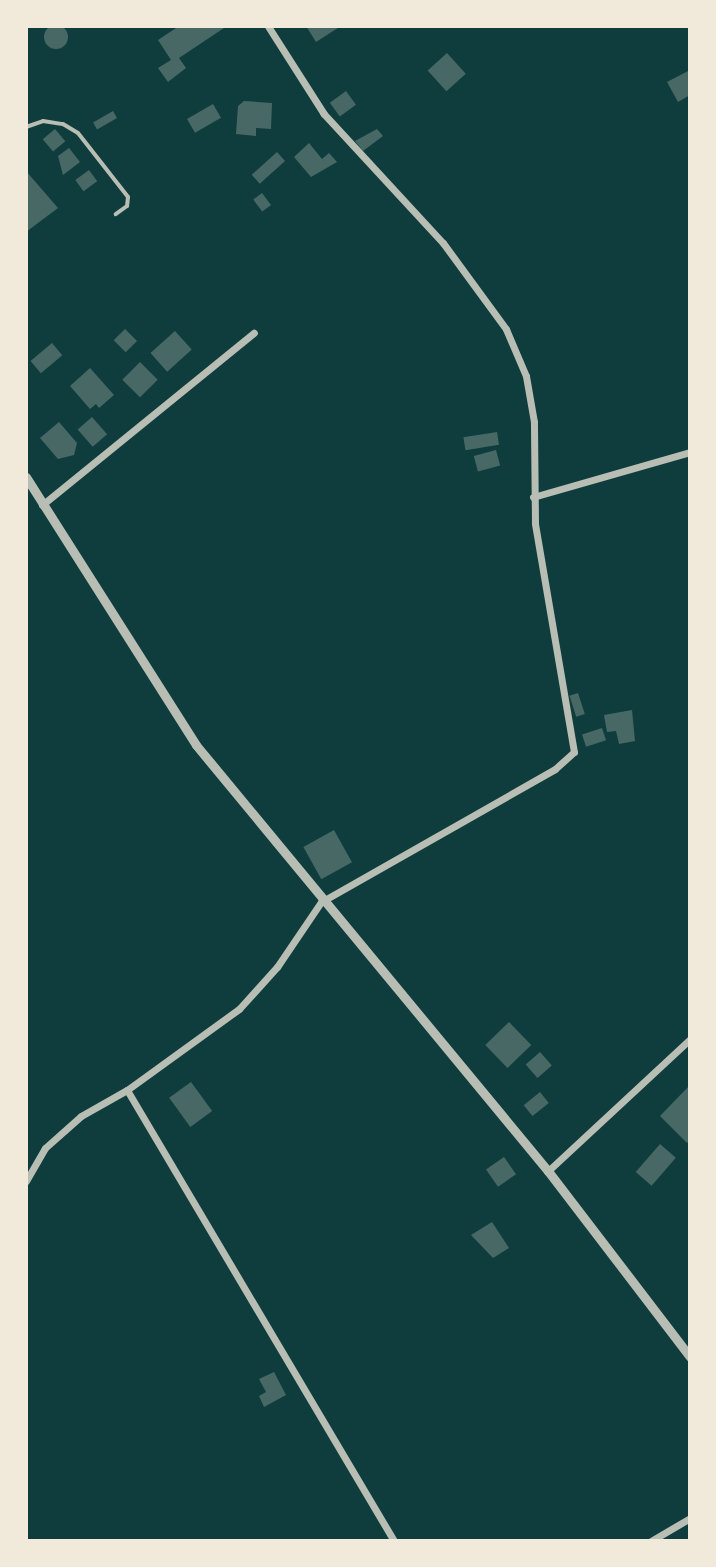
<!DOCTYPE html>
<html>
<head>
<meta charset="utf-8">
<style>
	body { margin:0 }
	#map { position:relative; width:716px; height:1567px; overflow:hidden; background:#0f3d3e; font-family:"Fira Sans Condensed",sans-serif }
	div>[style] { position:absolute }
	.building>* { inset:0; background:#486865; transform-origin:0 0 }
	.round { border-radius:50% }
	.service>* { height:4px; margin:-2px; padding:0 2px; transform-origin:2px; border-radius:2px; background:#b8beb3 }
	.minor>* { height:7px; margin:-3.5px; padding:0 3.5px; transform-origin:3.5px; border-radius:3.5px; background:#b8beb3 }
	.tertiary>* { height:9px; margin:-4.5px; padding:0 4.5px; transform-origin:4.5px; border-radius:4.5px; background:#b8beb3 }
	span { translate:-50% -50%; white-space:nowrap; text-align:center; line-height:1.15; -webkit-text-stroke:8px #f1e9da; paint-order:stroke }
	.frame { position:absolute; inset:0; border:28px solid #f1e9da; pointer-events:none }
</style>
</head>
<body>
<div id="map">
	<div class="building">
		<i class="round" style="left:44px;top:25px;width:24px;height:24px"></i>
		<i style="clip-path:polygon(179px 26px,227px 26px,179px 58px,186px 68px,168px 82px,158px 68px,171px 60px,158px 40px)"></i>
		<i style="clip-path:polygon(306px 26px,341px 26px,316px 42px)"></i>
		<i style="left:447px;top:53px;width:28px;height:26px;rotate:48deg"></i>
		<i style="clip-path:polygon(690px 70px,690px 95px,678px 102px,667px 82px)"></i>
		<i style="left:346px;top:91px;width:17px;height:20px;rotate:54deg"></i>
		<i style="clip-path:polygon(244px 101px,272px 103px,271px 129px,256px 128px,256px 136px,236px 134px,238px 106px)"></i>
		<i style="left:213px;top:104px;width:16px;height:30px;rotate:60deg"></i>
		<i style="left:113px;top:111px;width:8px;height:23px;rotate:60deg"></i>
		<i style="left:55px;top:129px;width:16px;height:16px;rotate:50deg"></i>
		<i style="clip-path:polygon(377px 129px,383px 136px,363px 151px,355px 141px)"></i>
		<i style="clip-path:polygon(309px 143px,322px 159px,329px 153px,337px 162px,311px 177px,294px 157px)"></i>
		<i style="clip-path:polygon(69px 148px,80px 162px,63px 175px,58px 156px)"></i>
		<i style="left:277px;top:152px;width:12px;height:34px;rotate:48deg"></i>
		<i style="left:89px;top:170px;width:14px;height:17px;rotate:54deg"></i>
		<i style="clip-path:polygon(26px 171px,58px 208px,26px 232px)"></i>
		<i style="left:262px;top:193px;width:15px;height:11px;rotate:53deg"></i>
		<i style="left:125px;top:329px;width:17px;height:16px;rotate:45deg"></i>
		<i style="left:175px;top:331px;width:25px;height:33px;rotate:48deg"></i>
		<i style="left:52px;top:343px;width:16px;height:28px;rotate:50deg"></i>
		<i style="left:140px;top:362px;width:25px;height:25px;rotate:45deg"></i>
		<i style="clip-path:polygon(90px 368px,114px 395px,99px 408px,96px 404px,90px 409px,70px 386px)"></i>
		<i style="left:92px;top:417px;width:23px;height:19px;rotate:49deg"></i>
		<i style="clip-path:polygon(59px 422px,77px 443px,74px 455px,58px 459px,40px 438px)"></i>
		<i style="left:497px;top:432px;width:13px;height:34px;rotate:81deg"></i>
		<i style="left:496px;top:450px;width:16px;height:23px;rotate:75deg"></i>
		<i style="left:578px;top:693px;width:22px;height:9px;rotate:72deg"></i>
		<i style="clip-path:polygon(632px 710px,635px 741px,619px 744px,616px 731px,607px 732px,604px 715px)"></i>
		<i style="left:602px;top:728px;width:13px;height:21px;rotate:72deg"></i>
		<i style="left:334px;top:830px;width:37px;height:35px;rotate:61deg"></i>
		<i style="left:509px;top:1022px;width:32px;height:33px;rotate:46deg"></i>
		<i style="left:540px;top:1052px;width:18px;height:19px;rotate:49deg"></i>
		<i style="left:191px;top:1082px;width:36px;height:27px;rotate:54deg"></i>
		<i style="clip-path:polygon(690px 1085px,690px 1140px,687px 1143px,660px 1116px)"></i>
		<i style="left:540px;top:1092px;width:14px;height:21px;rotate:51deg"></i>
		<i style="left:660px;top:1144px;width:21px;height:37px;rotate:41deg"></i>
		<i style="left:504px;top:1157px;width:21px;height:22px;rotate:55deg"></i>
		<i style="clip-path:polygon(492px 1222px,509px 1248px,493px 1258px,471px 1235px)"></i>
		<i style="clip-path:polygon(274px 1372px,286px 1395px,264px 1407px,259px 1396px,266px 1392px,259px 1379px)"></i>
	</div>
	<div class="service">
		<i style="left:26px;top:127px;width:18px;rotate:-19deg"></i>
		<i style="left:43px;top:121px;width:20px;rotate:9deg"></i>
		<i style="left:63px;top:124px;width:17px;rotate:31deg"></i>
		<i style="left:78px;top:133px;width:81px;rotate:52deg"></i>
		<i style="left:128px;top:197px;width:9px;rotate:96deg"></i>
		<i style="left:127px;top:206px;width:14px;rotate:144deg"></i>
	</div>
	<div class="minor">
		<i style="left:533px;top:497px;width:163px;rotate:-16deg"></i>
		<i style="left:42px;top:505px;width:273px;rotate:-39.1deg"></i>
		<i style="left:127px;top:1090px;width:524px;rotate:59.37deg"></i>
		<i style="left:548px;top:1171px;width:194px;rotate:-42.9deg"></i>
		<i style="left:26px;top:1181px;width:38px;rotate:-60deg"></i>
		<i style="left:45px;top:1148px;width:48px;rotate:-41.6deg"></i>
		<i style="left:81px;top:1116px;width:53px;rotate:-29.5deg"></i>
		<i style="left:127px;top:1090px;width:138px;rotate:-35.9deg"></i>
		<i style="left:239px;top:1009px;width:57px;rotate:-47.9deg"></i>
		<i style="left:277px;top:967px;width:78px;rotate:-55.9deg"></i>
		<i style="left:321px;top:902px;width:269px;rotate:-29.6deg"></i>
		<i style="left:555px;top:769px;width:25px;rotate:-42deg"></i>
		<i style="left:574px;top:752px;width:232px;rotate:-99.7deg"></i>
		<i style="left:535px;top:523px;width:101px;rotate:-90.6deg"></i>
		<i style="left:534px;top:422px;width:47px;rotate:-99.9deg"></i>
		<i style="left:526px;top:376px;width:51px;rotate:-113.1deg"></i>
		<i style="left:506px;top:329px;width:107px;rotate:-126.2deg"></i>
		<i style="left:443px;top:243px;width:176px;rotate:-132.7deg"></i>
		<i style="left:324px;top:114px;width:104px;rotate:-122.5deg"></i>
		<i style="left:651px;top:1541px;width:45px;rotate:-30.5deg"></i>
	</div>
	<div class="tertiary">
		<i style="left:26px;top:477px;width:317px;rotate:57.6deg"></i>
		<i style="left:196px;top:745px;width:553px;rotate:50.43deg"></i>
		<i style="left:548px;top:1171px;width:234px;rotate:52.6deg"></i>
	</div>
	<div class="frame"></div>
</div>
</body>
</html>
